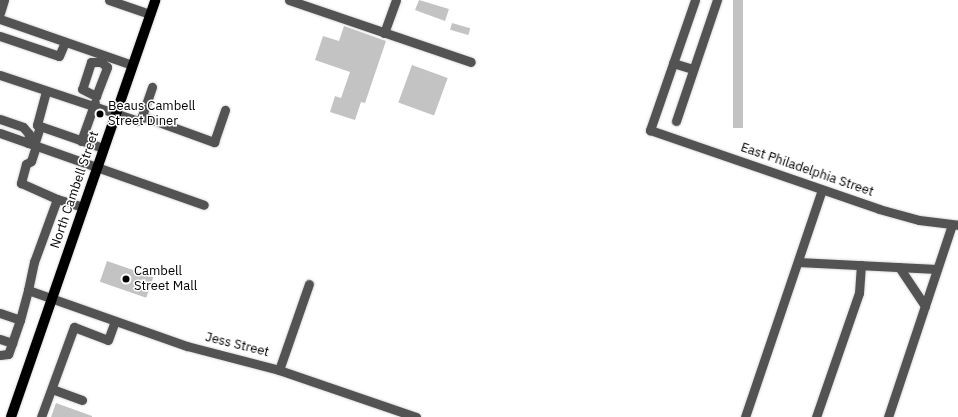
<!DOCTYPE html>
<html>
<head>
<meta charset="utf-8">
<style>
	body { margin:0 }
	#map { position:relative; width:958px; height:417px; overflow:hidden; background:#fff; font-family:"IBM Plex Sans",sans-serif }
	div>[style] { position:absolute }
	.building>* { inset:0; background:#c3c3c3; transform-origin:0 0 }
	.roads { filter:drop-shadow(0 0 1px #dbdbdb) drop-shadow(0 0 1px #dbdbdb) }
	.minor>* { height:9px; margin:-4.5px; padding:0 4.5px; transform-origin:4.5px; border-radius:4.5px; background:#535353 }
	.major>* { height:10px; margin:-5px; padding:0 5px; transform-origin:5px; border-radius:5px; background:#000 }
	.dots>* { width:11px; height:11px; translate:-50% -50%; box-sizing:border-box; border:2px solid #fff; border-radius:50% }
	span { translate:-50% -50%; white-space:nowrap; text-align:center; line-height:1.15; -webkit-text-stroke:3px #fff; paint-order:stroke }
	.poi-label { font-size:13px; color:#000 }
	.left { translate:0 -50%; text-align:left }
	.street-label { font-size:13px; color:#000 }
</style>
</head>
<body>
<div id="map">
	<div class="building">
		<i style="clip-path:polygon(419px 0,449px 9px,445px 21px,415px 10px)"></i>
		<i style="left:733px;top:0;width:10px;height:128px"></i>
		<i style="left:452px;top:23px;width:19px;height:7px;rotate:16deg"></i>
		<i style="clip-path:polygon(344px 26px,386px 41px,365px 103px,361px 102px,355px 120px,330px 112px,335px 96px,341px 98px,350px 72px,315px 60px,323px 36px,339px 41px)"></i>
		<i style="left:412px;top:65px;width:38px;height:40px;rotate:20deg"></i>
		<i style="left:107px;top:261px;width:49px;height:22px;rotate:19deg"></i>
		<i style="clip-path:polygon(56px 403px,92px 416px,92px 417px,51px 417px)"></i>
	</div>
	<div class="roads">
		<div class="minor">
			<i style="left:109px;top:0;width:43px;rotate:18.9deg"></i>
			<i style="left:289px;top:0;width:192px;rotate:18.8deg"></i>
			<i style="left:695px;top:0;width:138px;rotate:109.1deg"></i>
			<i style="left:650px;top:130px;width:242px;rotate:19deg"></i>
			<i style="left:879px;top:209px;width:41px;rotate:15.4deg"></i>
			<i style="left:919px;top:220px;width:39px;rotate:7deg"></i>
			<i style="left:0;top:13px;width:14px;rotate:-73deg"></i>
			<i style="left:0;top:19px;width:140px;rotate:19.2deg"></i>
			<i style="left:384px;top:33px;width:35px;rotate:-70deg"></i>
			<i style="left:0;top:36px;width:62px;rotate:18.7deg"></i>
			<i style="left:59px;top:56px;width:15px;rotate:-67deg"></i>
			<i style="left:101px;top:62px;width:10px;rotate:180deg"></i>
			<i style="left:91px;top:62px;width:28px;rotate:108deg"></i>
			<i style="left:82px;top:89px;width:16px;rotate:27deg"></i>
			<i style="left:96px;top:96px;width:31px;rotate:-69deg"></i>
			<i style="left:107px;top:67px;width:8px;rotate:-140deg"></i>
			<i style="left:101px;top:62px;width:7px;rotate:-74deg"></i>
			<i style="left:673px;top:63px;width:21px;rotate:17deg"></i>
			<i style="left:0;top:75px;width:145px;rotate:18.4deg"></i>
			<i style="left:138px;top:121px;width:4px;rotate:-34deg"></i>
			<i style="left:141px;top:119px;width:34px;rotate:-71deg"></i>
			<i style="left:45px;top:95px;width:31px;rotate:105deg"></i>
			<i style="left:37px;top:125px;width:70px;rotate:19.2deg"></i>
			<i style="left:142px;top:116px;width:77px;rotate:19.9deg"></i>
			<i style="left:214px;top:142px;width:34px;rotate:-71deg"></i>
			<i style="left:0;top:119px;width:24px;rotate:19deg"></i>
			<i style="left:23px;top:127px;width:9px;rotate:49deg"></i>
			<i style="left:29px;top:134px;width:9px;rotate:96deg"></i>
			<i style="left:676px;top:121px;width:128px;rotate:-71.3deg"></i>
			<i style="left:0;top:133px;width:216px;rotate:19.4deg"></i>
			<i style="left:81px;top:141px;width:41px;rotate:-70.3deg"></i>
			<i style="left:34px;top:145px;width:19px;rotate:-72deg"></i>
			<i style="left:36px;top:146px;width:16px;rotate:108deg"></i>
			<i style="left:31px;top:161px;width:6px;rotate:149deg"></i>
			<i style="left:26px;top:164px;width:20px;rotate:105deg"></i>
			<i style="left:21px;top:183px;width:39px;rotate:24deg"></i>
			<i style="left:798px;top:262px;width:139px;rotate:2.9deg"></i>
			<i style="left:899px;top:267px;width:47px;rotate:56.3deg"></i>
			<i style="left:28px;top:290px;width:29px;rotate:-78deg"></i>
			<i style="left:34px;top:262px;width:67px;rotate:-69.9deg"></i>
			<i style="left:57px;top:199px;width:27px;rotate:17deg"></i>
			<i style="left:0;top:313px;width:21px;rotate:19deg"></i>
			<i style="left:20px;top:320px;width:36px;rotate:109deg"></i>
			<i style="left:8px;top:354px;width:8px;rotate:173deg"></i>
			<i style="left:20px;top:320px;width:31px;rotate:-75deg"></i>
			<i style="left:28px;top:290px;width:169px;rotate:19.4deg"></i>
			<i style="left:187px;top:346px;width:95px;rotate:14.6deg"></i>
			<i style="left:279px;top:370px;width:145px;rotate:18.9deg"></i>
			<i style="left:0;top:339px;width:13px;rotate:18deg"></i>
			<i style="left:279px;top:370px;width:91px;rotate:-70.8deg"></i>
			<i style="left:52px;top:389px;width:32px;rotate:20deg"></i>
			<i style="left:41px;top:417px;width:96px;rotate:-69.9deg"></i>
			<i style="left:74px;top:327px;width:36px;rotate:21deg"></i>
			<i style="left:108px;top:340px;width:20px;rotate:-70deg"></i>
			<i style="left:745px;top:417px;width:240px;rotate:-71.3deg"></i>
			<i style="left:816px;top:417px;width:131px;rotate:-70.9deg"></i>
			<i style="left:859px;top:293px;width:28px;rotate:-86deg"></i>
			<i style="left:888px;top:417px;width:202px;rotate:-71.6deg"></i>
		</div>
		<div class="major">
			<i style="left:11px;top:417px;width:441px;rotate:-70.9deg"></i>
		</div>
	</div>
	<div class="dots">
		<i style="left:100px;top:114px;background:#000"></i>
		<i style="left:126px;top:279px;background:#000"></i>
	</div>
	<div class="poi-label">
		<span class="left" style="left:108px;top:114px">Beaus Cambell<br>Street Diner</span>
		<span class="left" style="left:134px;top:279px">Cambell<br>Street Mall</span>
	</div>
	<div class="street-label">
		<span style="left:807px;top:170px;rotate:19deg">East Philadelphia Street</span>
		<span style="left:75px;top:190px;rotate:-71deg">North Cambell Street</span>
		<span style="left:237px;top:345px;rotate:14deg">Jess Street</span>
	</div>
</div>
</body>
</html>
